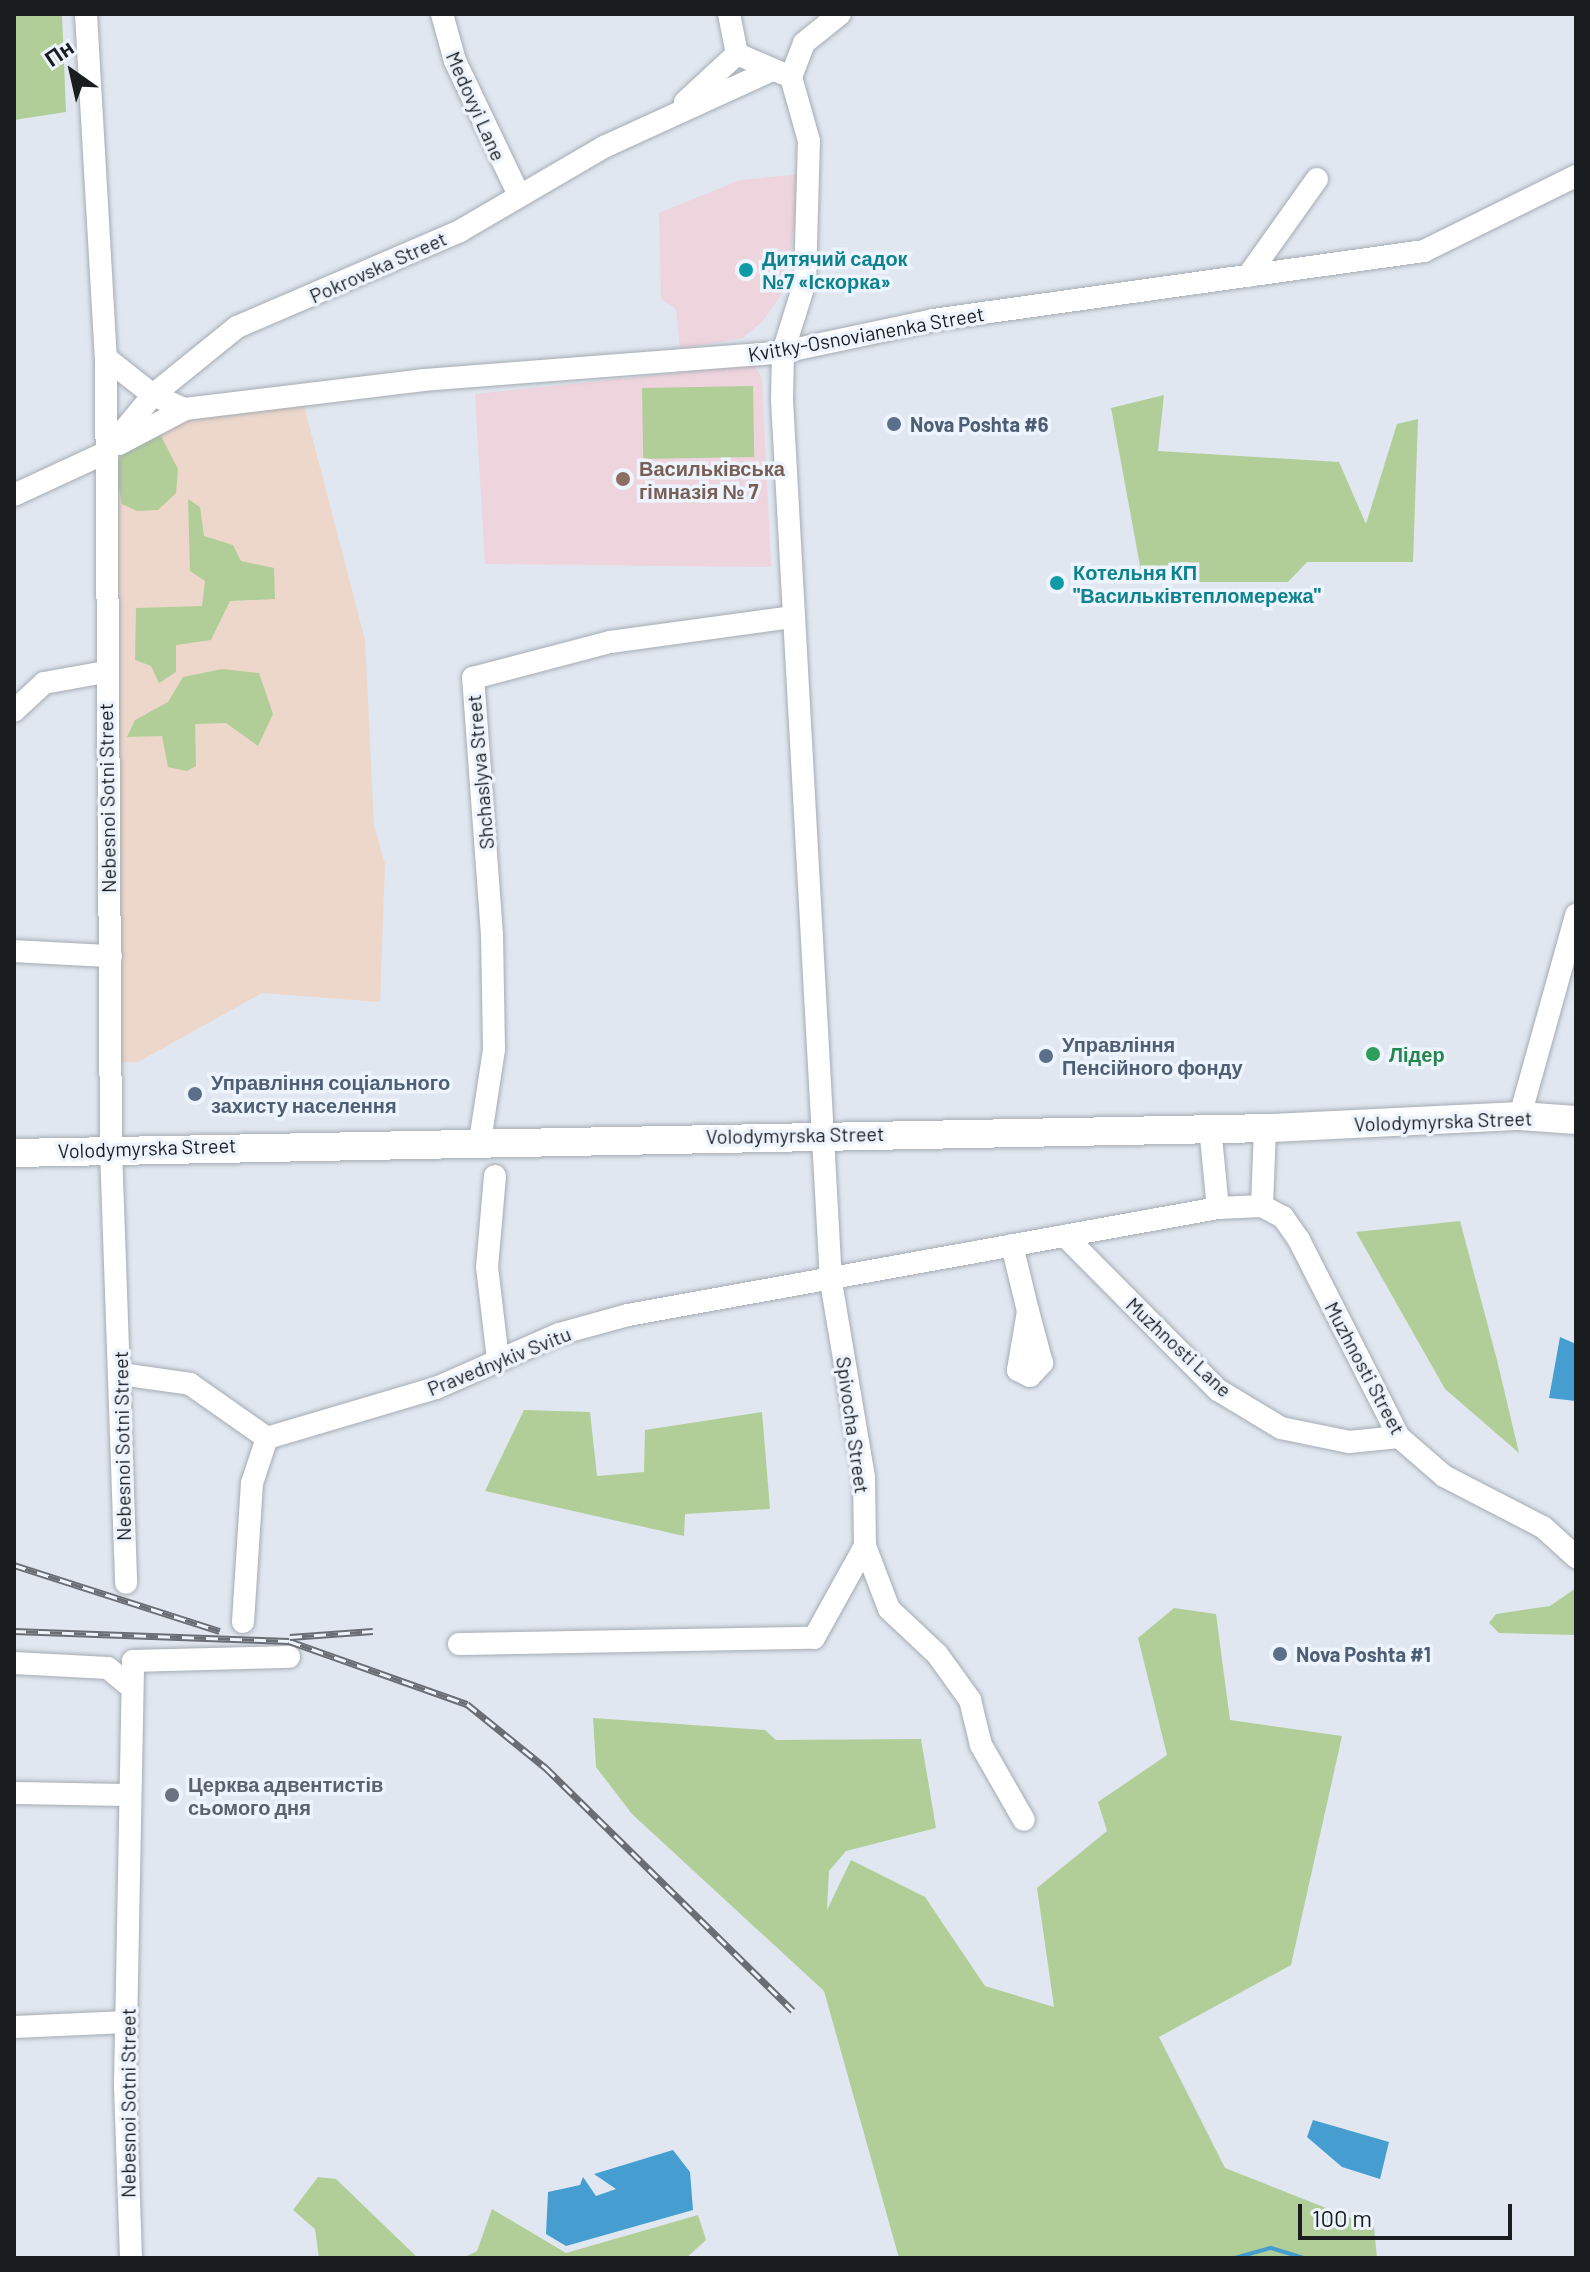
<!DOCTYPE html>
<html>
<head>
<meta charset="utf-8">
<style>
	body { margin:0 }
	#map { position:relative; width:1590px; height:2272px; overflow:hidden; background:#e0e7f0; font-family:Barlow,sans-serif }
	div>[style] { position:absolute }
	.education>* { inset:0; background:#eed4dc }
	.medical>* { inset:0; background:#edd7cb }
	.green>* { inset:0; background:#b1ce98; transform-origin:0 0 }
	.water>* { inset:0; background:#469ed0 }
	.stream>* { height:4px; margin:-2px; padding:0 2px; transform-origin:2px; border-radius:2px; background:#469ed0 }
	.roads { filter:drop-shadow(0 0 2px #a5abb3) drop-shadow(0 0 2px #a5abb3) }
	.minor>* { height:22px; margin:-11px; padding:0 11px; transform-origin:11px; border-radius:11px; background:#fff }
	.major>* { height:28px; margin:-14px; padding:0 14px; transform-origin:14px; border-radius:14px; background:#fff }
	.rail>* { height:7px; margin-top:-3.5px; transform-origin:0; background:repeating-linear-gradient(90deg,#edf4fd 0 12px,#6a6e74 0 24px); box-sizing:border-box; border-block:2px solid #6a6e74 }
	.dots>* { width:22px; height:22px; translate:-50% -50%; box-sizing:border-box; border:4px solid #edf4fd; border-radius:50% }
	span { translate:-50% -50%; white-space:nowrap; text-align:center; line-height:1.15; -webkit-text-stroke:7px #edf4fd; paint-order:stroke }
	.street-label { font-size:20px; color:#1a1d20 }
	.culture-label { font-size:20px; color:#0d838f; font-weight:700 }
	.left { translate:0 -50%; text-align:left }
	.service-label { font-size:20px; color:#4e5e75; font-weight:700 }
	.education-label { font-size:20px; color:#785e54; font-weight:700 }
	.leisure-label { font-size:20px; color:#27864d; font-weight:700 }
	.worship-label { font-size:20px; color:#5b616d; font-weight:700 }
	.frame { position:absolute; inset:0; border:16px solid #1a1d20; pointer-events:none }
	.north { position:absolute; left:32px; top:32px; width:80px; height:80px; -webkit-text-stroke:6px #edf4fd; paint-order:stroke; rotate:326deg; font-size:22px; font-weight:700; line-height:32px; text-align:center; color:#1a1d20 }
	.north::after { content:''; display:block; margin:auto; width:28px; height:36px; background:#1a1d20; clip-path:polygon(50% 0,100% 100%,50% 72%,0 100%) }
	.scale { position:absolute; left:1298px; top:2204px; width:214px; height:36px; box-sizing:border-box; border:4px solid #1a1d20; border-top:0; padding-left:10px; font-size:24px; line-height:28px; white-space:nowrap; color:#1a1d20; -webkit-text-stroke:6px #edf4fd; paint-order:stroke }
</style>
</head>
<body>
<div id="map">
	<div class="education">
		<i style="clip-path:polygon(802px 174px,785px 289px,763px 321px,743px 338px,680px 349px,676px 309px,661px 299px,659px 213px,740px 180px)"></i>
		<i style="clip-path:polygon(754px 365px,762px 378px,771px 567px,485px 564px,475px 394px)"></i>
	</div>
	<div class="medical">
		<i style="clip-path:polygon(301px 394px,365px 640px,374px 825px,385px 864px,380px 1002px,262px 993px,138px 1062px,110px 1063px,105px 453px,163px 419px)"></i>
	</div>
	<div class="green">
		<i style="clip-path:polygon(14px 14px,62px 14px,66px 112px,14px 120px)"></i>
		<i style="left:753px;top:386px;width:71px;height:111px;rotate:89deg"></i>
		<i style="clip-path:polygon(1164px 395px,1158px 451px,1339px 462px,1366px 524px,1397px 424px,1418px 419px,1413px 562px,1307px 562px,1288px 582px,1143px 582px,1111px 408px)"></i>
		<i style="clip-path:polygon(159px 432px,178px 469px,176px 493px,158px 510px,137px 511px,122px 504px,115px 467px,123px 452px)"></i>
		<i style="clip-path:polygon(188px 499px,200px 507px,204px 536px,233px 545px,241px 561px,274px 568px,275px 599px,230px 601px,211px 640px,176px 645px,176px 672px,159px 683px,151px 666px,135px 660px,136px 608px,202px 606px,205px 581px,190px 571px)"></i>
		<i style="clip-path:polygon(222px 669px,259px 673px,273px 714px,258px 746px,226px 723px,195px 724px,196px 766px,187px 771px,168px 767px,162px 736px,127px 737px,135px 720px,168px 702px,183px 677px)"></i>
		<i style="clip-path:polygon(1460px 1221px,1497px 1360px,1519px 1453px,1445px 1389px,1356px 1232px)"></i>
		<i style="clip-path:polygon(524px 1410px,590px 1412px,597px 1476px,644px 1472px,645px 1430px,762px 1412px,770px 1509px,685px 1514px,684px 1536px,485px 1491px)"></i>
		<i style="clip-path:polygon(1576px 1588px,1576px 1635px,1499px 1633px,1489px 1623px,1496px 1614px,1550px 1606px)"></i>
		<i style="clip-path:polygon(1174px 1608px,1216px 1614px,1230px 1720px,1342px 1736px,1291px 1965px,1159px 2037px,1225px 2168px,1374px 2227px,1377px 2258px,899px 2258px,824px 1991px,632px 1814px,596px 1767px,593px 1718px,765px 1730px,776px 1740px,921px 1739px,936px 1828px,846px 1851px,829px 1871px,827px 1910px,851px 1860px,925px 1897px,985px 1986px,1054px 2007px,1037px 1888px,1107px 1831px,1098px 1802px,1167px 1755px,1138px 1638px)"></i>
		<i style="clip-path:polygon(318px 2177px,336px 2179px,418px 2258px,319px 2258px,315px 2229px,293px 2210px)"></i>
		<i style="clip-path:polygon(492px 2209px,566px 2253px,698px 2215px,706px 2240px,686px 2258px,463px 2258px,477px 2251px)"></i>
	</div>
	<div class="water">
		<i style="clip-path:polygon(1560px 1337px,1576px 1344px,1576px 1401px,1549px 1398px)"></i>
		<i style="clip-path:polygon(1313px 2120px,1389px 2142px,1380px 2179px,1342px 2167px,1307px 2137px)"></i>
		<i style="clip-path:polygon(673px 2150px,690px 2172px,693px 2210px,566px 2246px,546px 2234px,548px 2192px,580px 2185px,583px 2177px,596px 2196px,616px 2189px,594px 2174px)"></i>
	</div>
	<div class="stream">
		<i style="left:1235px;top:2258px;width:37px;rotate:-16deg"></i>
		<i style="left:1271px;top:2248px;width:34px;rotate:17deg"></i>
	</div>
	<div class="roads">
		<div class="minor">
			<i style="left:86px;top:14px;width:345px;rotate:86.7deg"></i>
			<i style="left:106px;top:358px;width:791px;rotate:89.64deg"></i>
			<i style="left:111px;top:1149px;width:434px;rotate:88deg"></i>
			<i style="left:442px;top:14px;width:49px;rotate:74.5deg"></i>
			<i style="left:455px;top:61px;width:148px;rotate:64.5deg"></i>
			<i style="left:791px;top:77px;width:36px;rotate:-69deg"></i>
			<i style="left:804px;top:43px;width:46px;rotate:-38.9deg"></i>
			<i style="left:685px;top:102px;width:71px;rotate:-42.7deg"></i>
			<i style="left:1248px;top:276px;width:119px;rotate:-54.6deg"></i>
			<i style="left:106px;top:358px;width:60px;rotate:38.2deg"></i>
			<i style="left:153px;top:395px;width:35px;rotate:24deg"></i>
			<i style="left:185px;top:409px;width:240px;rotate:-6.9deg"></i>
			<i style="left:423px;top:380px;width:361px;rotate:-4.4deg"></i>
			<i style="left:783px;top:352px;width:153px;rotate:-12deg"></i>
			<i style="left:933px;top:320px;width:496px;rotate:-8deg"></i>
			<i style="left:1424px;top:251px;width:169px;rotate:-26.3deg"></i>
			<i style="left:119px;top:444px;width:75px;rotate:-27.9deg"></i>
			<i style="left:14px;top:495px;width:100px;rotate:-24.8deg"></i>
			<i style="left:105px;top:453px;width:75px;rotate:-50.4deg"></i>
			<i style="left:153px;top:395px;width:108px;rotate:-39deg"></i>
			<i style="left:237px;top:327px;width:243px;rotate:-23.3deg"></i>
			<i style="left:460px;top:231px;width:167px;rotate:-30.3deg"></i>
			<i style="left:604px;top:147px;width:180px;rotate:-24.6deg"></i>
			<i style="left:14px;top:711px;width:41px;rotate:-43deg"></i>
			<i style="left:44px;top:683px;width:62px;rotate:-10.2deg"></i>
			<i style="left:14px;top:951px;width:97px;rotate:3deg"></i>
			<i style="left:1520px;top:1116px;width:209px;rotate:-74.4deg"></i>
			<i style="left:1210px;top:1127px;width:81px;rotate:84.4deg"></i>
			<i style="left:1218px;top:1208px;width:44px;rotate:-2.6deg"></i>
			<i style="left:1262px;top:1206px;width:79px;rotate:-87.8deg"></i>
			<i style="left:480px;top:1141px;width:93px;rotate:-81.3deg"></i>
			<i style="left:494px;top:1049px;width:114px;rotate:-91deg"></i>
			<i style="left:492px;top:935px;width:258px;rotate:-94.2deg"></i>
			<i style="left:473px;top:678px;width:142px;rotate:-14.7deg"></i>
			<i style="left:610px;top:642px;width:185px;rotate:-7.8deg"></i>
			<i style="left:495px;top:1176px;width:91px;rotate:95deg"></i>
			<i style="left:487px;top:1267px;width:93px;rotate:83.2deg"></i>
			<i style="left:1262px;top:1206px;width:24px;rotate:28deg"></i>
			<i style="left:1283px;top:1217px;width:28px;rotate:55deg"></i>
			<i style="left:1299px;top:1240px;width:221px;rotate:63.1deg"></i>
			<i style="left:1399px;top:1437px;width:60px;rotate:40.9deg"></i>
			<i style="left:1444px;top:1476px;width:111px;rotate:27.3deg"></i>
			<i style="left:1543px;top:1527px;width:45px;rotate:42.3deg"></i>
			<i style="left:1068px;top:1239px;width:213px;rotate:45.2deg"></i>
			<i style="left:1218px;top:1390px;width:74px;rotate:31.1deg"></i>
			<i style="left:1281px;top:1428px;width:69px;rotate:11.6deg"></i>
			<i style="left:1349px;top:1442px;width:50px;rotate:-5.7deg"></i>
			<i style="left:1012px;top:1245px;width:68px;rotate:76.4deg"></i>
			<i style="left:1028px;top:1311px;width:60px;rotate:99.6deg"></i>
			<i style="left:1018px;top:1370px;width:13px;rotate:27deg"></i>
			<i style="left:1030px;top:1376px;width:18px;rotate:-47deg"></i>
			<i style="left:1042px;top:1363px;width:54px;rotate:-105.1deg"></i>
			<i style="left:121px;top:1374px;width:70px;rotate:8.2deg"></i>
			<i style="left:190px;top:1384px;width:94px;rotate:35deg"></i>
			<i style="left:865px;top:1546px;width:67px;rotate:69.1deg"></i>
			<i style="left:889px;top:1609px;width:66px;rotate:43.2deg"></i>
			<i style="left:937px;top:1654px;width:57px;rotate:54.3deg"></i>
			<i style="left:970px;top:1700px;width:46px;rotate:76.3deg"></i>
			<i style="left:981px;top:1745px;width:86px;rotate:60.2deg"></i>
			<i style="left:243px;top:1622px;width:139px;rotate:-86.3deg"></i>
			<i style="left:252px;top:1483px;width:47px;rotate:-71.6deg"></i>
			<i style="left:267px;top:1438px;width:176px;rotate:-16.5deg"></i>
			<i style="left:436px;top:1388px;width:134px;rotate:-23.7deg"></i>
			<i style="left:559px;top:1334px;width:72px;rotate:-15.4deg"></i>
			<i style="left:628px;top:1315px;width:600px;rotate:-10.28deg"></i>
			<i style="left:459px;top:1644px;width:355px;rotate:-1deg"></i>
			<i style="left:814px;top:1638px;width:105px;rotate:-61deg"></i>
			<i style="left:865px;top:1546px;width:69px;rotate:-90.8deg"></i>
			<i style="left:864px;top:1477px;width:198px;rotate:-99.6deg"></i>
			<i style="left:831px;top:1282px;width:883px;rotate:-93.18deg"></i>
			<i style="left:782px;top:400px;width:48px;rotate:-88.8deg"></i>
			<i style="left:783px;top:352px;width:73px;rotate:-72.6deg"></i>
			<i style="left:805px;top:282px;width:141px;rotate:-88.4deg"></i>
			<i style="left:809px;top:141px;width:66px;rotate:-105.7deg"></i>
			<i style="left:791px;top:77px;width:59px;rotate:-156.9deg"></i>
			<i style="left:737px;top:54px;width:41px;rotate:-101.3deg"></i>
			<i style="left:14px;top:1663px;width:94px;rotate:3deg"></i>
			<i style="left:108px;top:1668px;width:25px;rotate:40deg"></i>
			<i style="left:14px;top:1793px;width:114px;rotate:1deg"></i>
			<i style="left:14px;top:2027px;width:113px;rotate:-2.5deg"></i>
			<i style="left:131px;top:2258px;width:174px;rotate:-92deg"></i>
			<i style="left:125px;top:2084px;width:423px;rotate:-88.9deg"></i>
			<i style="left:133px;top:1661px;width:156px;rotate:-1.5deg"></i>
		</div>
		<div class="major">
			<i style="left:14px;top:1153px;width:1258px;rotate:-1.14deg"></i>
			<i style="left:1272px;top:1128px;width:248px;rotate:-2.8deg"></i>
			<i style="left:1520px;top:1116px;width:56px;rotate:4.1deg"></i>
		</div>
	</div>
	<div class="rail">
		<i style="left:14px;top:1565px;width:216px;rotate:17.8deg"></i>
		<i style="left:14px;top:1631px;width:275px;rotate:2.1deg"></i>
		<i style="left:289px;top:1641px;width:189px;rotate:19.5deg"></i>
		<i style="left:467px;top:1704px;width:102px;rotate:39deg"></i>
		<i style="left:546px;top:1768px;width:346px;rotate:44.5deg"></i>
		<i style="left:290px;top:1637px;width:83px;rotate:-4.1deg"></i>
	</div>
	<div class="dots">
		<i style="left:746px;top:270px;background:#0f9aa8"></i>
		<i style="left:894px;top:424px;background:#5c6f8a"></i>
		<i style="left:623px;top:479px;background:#8d6e63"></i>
		<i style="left:1057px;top:583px;background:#0f9aa8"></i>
		<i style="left:1373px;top:1054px;background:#2e9e5b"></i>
		<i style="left:1046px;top:1056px;background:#5c6f8a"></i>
		<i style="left:195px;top:1094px;background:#5c6f8a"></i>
		<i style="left:1280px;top:1654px;background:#5c6f8a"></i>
		<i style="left:172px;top:1795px;background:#6b7280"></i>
	</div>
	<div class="street-label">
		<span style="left:476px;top:106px;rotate:66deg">Medovyi Lane</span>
		<span style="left:378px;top:267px;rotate:-24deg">Pokrovska Street</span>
		<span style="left:866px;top:334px;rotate:-10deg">Kvitky-Osnovianenka Street</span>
		<span style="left:480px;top:772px;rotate:-95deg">Shchaslyva Street</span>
		<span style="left:107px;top:798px;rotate:-91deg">Nebesnoi Sotni Street</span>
		<span style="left:1443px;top:1121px;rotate:-2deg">Volodymyrska Street</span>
		<span style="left:795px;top:1135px;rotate:-1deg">Volodymyrska Street</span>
		<span style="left:147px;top:1148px;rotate:-2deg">Volodymyrska Street</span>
		<span style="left:1179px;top:1347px;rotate:43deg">Muzhnosti Lane</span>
		<span style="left:499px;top:1361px;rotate:-22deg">Pravednykiv Svitu</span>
		<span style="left:1365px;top:1368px;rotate:62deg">Muzhnosti Street</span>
		<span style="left:853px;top:1425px;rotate:82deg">Spivocha Street</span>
		<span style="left:122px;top:1446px;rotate:-91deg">Nebesnoi Sotni Street</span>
		<span style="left:128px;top:2103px;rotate:-90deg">Nebesnoi Sotni Street</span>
	</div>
	<div class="culture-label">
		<span class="left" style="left:762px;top:270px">Дитячий садок<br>№7 «Іскорка»</span>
		<span class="left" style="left:1073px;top:584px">Котельня КП<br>"Васильківтепломережа"</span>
	</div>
	<div class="service-label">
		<span class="left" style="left:910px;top:424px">Nova Poshta #6</span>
		<span class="left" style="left:1062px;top:1056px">Управління<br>Пенсійного фонду</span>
		<span class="left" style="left:211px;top:1094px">Управління соціального<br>захисту населення</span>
		<span class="left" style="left:1296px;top:1654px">Nova Poshta #1</span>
	</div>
	<div class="education-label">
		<span class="left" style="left:639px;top:480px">Васильківська<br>гімназія № 7</span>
	</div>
	<div class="leisure-label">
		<span class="left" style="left:1389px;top:1054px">Лідер</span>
	</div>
	<div class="worship-label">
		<span class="left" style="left:188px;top:1796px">Церква адвентистів<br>сьомого дня</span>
	</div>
	<div class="frame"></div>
	<div class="north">Пн</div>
	<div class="scale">100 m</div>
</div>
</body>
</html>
